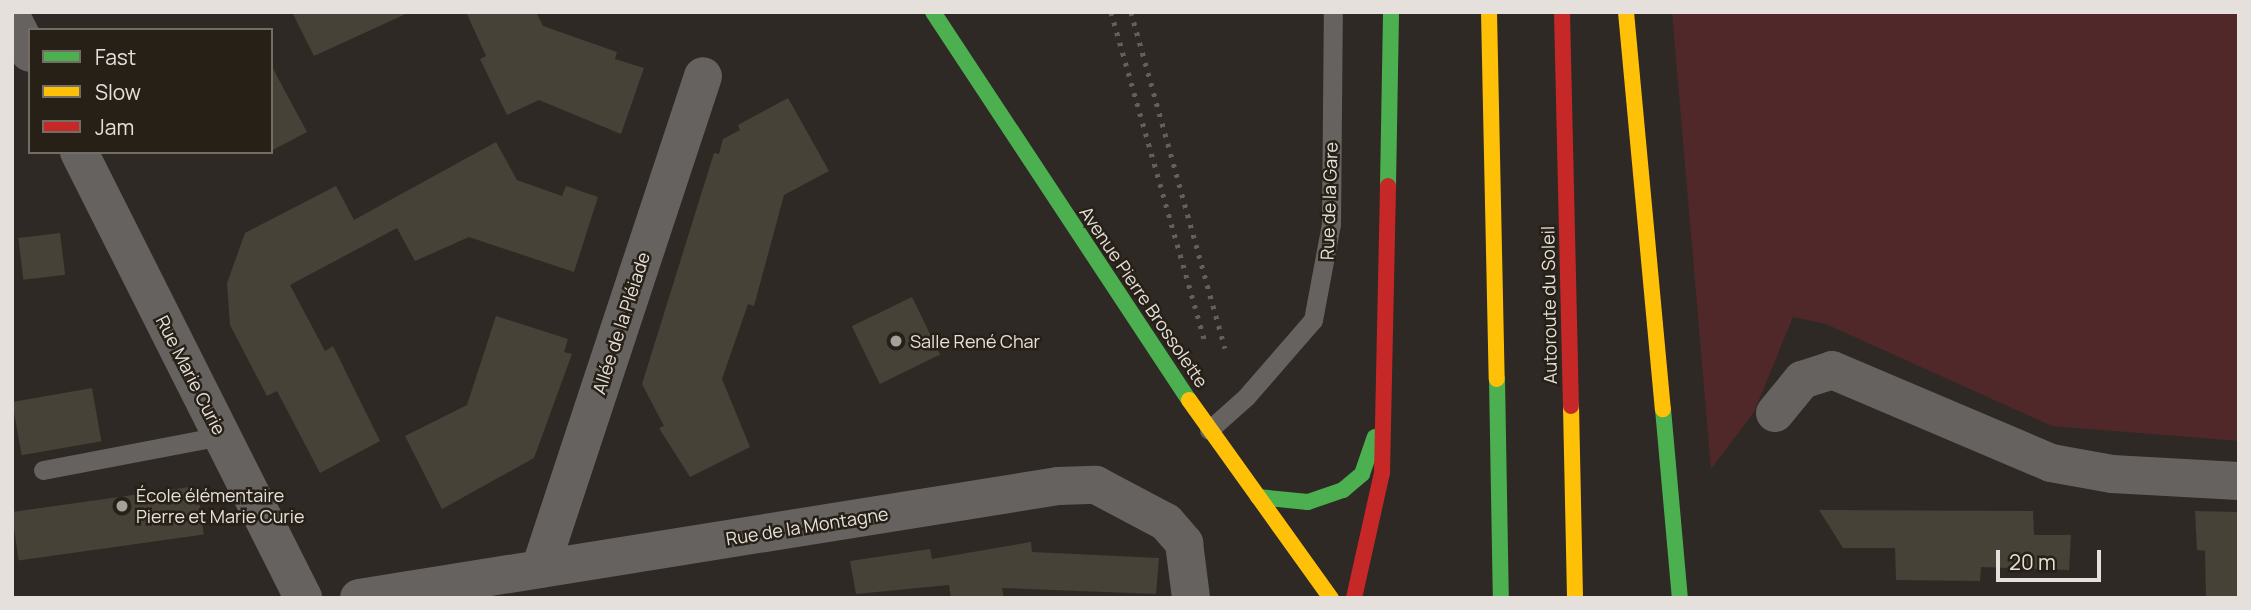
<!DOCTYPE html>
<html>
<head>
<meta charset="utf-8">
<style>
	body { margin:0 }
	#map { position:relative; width:2251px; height:610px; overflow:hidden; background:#2e2924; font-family:Manrope,sans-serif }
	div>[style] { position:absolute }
	.green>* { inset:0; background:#50282a }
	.building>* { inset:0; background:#464237; transform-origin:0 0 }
	.lane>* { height:19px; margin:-9.5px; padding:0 9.5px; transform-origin:9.5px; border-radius:9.5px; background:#656260 }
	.street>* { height:38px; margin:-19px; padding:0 19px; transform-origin:19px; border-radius:19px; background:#656260 }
	.fast>* { height:16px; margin:-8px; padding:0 8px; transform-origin:8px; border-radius:8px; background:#4caf50 }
	.slow>* { height:16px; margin:-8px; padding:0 8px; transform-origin:8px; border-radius:8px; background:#ffc107 }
	.jam>* { height:16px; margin:-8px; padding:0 8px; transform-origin:8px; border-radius:8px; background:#c62828 }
	.rail>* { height:5px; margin-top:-2.5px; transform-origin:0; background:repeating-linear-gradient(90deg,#635f5c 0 3.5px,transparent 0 10.5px) }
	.dots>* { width:19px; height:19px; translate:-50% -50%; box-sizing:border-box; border:4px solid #272017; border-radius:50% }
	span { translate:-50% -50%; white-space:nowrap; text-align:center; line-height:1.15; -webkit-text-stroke:5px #272017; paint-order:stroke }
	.street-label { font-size:18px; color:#e5e0db }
	.poi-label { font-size:18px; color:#e5e0db }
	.left { translate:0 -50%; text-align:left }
	.frame { position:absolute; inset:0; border:14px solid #e5e0db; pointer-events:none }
	.legend { position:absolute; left:28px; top:28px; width:245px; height:126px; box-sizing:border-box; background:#272017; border:2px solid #736d65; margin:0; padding:9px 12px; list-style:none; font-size:21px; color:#e5e0db }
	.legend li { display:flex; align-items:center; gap:14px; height:35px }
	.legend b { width:35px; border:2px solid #736d65 }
	.scale { position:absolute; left:1996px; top:550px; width:105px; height:32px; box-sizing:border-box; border:4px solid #e5e0db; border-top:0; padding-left:9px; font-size:21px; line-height:24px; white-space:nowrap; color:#e5e0db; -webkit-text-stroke:5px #272017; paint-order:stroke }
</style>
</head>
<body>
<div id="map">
	<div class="green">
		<i style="clip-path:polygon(1672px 12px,2239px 12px,2239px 441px,2052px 426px,1826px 324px,1793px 317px,1754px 412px,1711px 469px)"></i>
	</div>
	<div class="building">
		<i style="clip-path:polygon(292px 12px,410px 12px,314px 56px)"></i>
		<i style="clip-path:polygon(466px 12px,536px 12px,543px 26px,617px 52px,615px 59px,644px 68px,621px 134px,539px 100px,507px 115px,480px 59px,486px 56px)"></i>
		<i style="clip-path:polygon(271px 65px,307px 132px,271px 151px)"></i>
		<i style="clip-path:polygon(788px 98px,829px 171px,784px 195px,754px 306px,748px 304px,722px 379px,750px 447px,690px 477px,659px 428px,664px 426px,642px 384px,714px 153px,719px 154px,723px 139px,740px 130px,738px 125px)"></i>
		<i style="clip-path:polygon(496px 142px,517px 180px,562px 196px,566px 186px,598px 197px,574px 272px,469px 237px,415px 261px,397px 228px,290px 285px,325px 351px,333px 346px,380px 441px,320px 473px,277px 391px,267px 396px,230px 325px,227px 283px,245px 233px,336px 186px,354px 220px)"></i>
		<i style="left:60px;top:233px;width:42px;height:42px;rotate:83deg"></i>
		<i style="left:912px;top:297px;width:64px;height:67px;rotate:64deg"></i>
		<i style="clip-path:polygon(496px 316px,568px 339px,564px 352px,572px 354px,534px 458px,442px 509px,405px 436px,467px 405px)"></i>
		<i style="left:92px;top:388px;width:54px;height:81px;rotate:80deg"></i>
		<i style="left:197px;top:486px;width:49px;height:187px;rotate:82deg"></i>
		<i style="clip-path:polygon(1819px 510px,2033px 511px,2034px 535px,2071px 535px,2069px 570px,1981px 567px,1980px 581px,1896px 580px,1895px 548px,1843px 548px)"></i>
		<i style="clip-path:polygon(2195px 511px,2239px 512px,2239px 598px,2206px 598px,2205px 551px,2197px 550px)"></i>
		<i style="clip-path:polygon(1031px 542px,1032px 552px,1159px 558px,1156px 594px,1002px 588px,1004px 598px,951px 598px,949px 585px,856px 594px,850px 561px,930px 549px,932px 559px)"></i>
	</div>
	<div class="lane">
		<i style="left:1209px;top:430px;width:50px;rotate:-41.7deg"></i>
		<i style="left:1246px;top:397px;width:102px;rotate:-49deg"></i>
		<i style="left:1313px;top:320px;width:98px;rotate:-79.4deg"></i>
		<i style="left:1331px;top:224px;width:212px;rotate:-89.5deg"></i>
		<i style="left:43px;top:470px;width:182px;rotate:-10.8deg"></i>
	</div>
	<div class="street">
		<i style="left:12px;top:18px;width:39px;rotate:63deg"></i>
		<i style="left:79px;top:152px;width:499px;rotate:63.3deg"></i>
		<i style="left:1775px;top:413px;width:43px;rotate:-50.7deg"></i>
		<i style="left:1802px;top:380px;width:32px;rotate:-18deg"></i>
		<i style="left:1832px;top:370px;width:238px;rotate:23deg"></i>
		<i style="left:2051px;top:463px;width:62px;rotate:10.2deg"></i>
		<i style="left:2112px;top:474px;width:127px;rotate:3.2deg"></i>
		<i style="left:540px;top:569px;width:519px;rotate:-71.7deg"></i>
		<i style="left:359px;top:598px;width:708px;rotate:-9.1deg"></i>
		<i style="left:1058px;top:486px;width:38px;rotate:-2deg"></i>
		<i style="left:1096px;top:485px;width:79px;rotate:27.9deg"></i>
		<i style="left:1166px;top:522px;width:28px;rotate:49deg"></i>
		<i style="left:1184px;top:543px;width:55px;rotate:82.7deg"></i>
	</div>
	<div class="fast">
		<i style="left:933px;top:12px;width:465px;rotate:56.6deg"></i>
		<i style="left:1388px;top:186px;width:174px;rotate:-89deg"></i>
		<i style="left:1497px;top:379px;width:219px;rotate:89deg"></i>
		<i style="left:1663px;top:409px;width:190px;rotate:84.9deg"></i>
		<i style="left:1258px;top:497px;width:50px;rotate:5.7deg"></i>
		<i style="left:1308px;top:502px;width:37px;rotate:-19deg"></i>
		<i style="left:1343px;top:490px;width:25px;rotate:-40deg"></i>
		<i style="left:1362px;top:474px;width:39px;rotate:-71deg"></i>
	</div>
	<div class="slow">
		<i style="left:1489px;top:12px;width:367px;rotate:88.8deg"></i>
		<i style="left:1626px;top:12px;width:399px;rotate:84.7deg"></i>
		<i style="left:1189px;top:400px;width:244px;rotate:54.4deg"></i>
		<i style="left:1571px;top:406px;width:192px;rotate:88.8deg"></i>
	</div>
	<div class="jam">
		<i style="left:1562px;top:12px;width:394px;rotate:88.7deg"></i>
		<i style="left:1354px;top:598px;width:128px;rotate:-77.4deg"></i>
		<i style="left:1382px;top:473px;width:287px;rotate:-88.8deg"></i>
	</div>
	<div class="rail">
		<i style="left:1111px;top:12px;width:344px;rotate:74.1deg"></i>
		<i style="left:1131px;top:12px;width:349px;rotate:74.4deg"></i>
	</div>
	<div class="dots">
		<i style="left:896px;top:341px;background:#a5a09b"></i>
		<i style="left:122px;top:506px;background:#a5a09b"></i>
	</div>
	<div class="street-label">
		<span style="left:1329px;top:201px;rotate:-88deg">Rue de la Gare</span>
		<span style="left:1144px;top:297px;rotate:56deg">Avenue Pierre Brossolette</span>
		<span style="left:1549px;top:305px;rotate:-91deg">Autoroute du Soleil</span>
		<span style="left:621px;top:323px;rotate:-72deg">Allée de la Pléiade</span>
		<span style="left:191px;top:375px;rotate:63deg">Rue Marie Curie</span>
		<span style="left:807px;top:526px;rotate:-9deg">Rue de la Montagne</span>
	</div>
	<div class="poi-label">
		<span class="left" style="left:910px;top:341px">Salle René Char</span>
		<span class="left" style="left:136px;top:506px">École élémentaire<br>Pierre et Marie Curie</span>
	</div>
	<div class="frame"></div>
	<ul class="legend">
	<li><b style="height:9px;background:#4caf50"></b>Fast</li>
	<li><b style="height:9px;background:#ffc107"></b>Slow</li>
	<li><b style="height:9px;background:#c62828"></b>Jam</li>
	</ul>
	<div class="scale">20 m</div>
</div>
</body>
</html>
